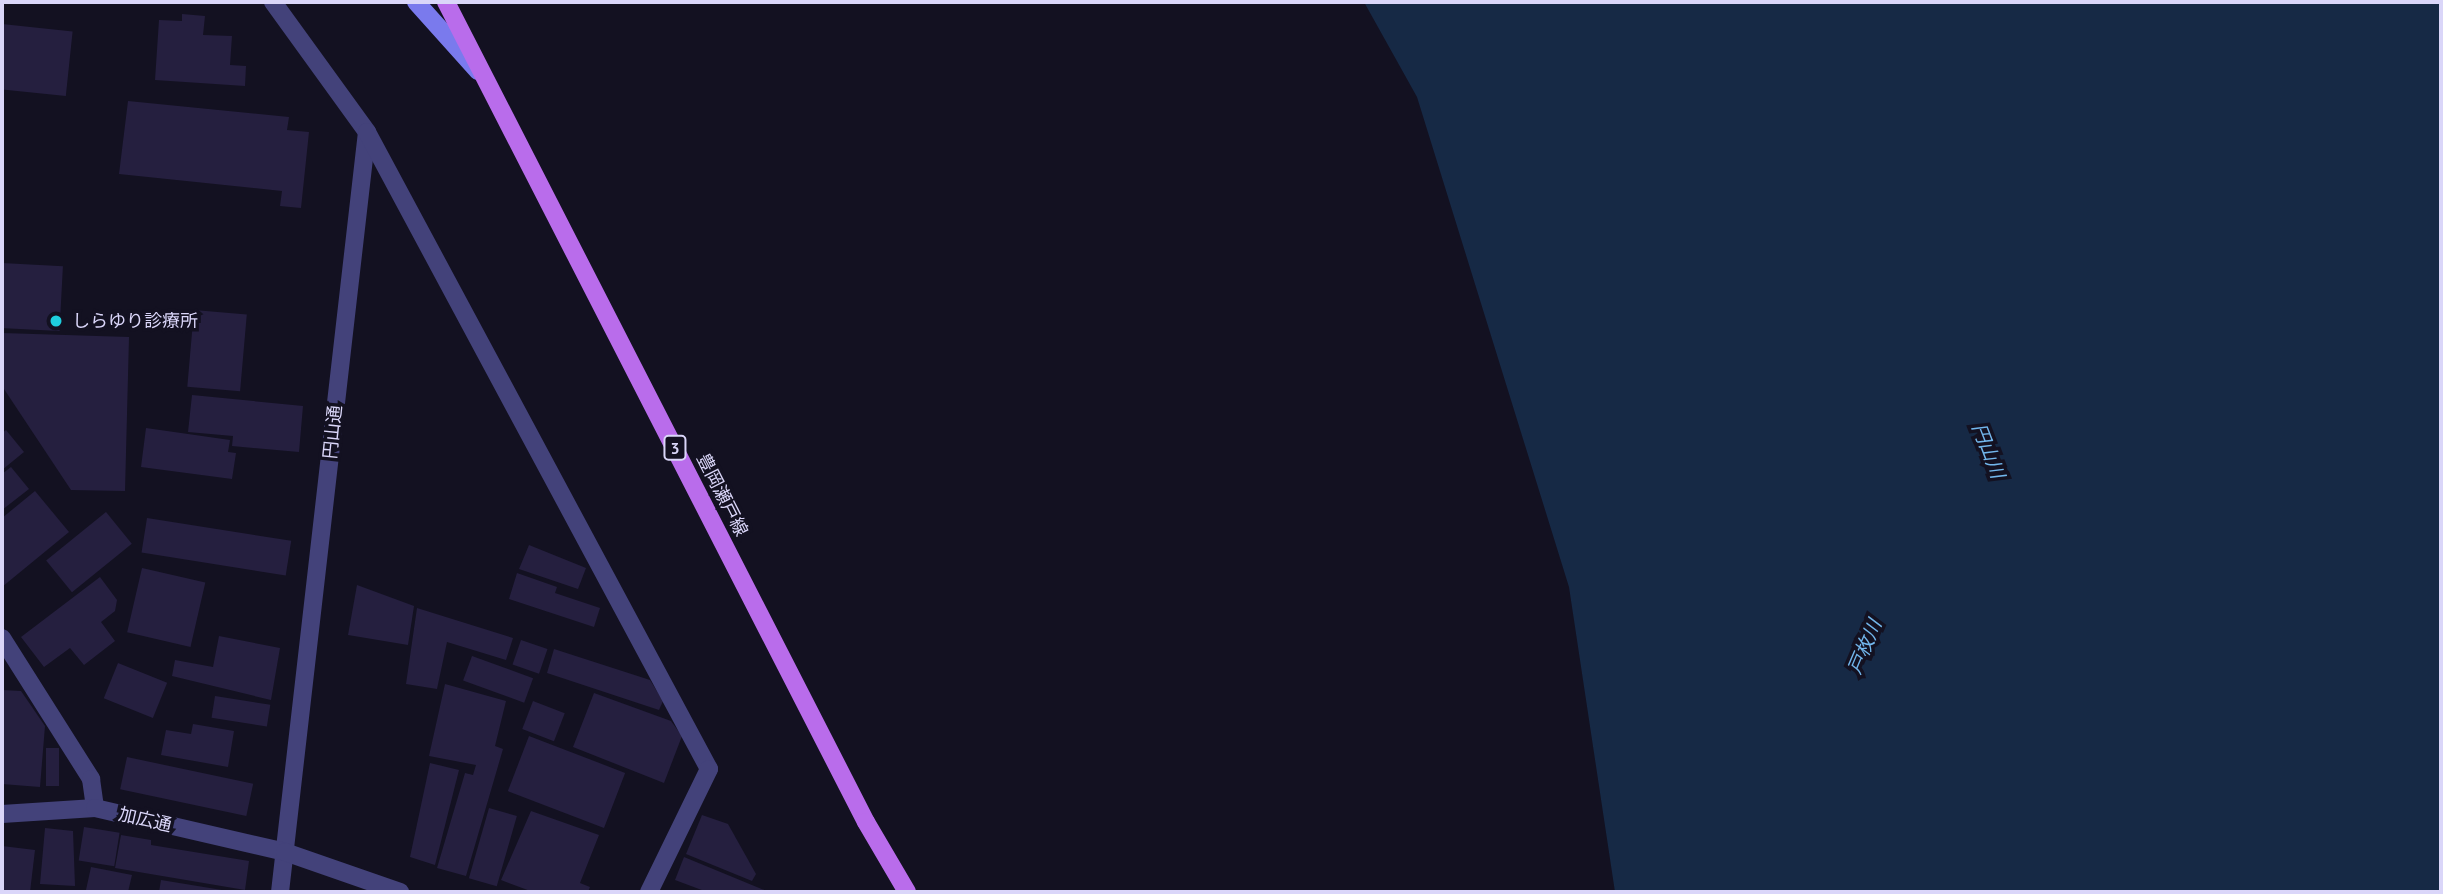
<!DOCTYPE html>
<html>
<head>
<meta charset="utf-8">
<style>
	body { margin:0 }
	#map { position:relative; width:2443px; height:894px; overflow:hidden; background:#131121; font-family:"PT Sans","Noto Sans JP",sans-serif }
	div>[style] { position:absolute }
	.water>* { inset:0; background:#162945 }
	.building>* { inset:0; background:#251f3f; transform-origin:0 0 }
	.street>* { height:18px; margin:-9px; padding:0 9px; transform-origin:9px; border-radius:9px; background:#43427a }
	.secondary>* { height:18px; margin:-9px; padding:0 9px; transform-origin:9px; border-radius:9px; background:#7a7aed }
	.primary>* { height:18px; margin:-9px; padding:0 9px; transform-origin:9px; border-radius:9px; background:#b96ceb }
	.dots>* { width:19px; height:19px; translate:-50% -50%; box-sizing:border-box; border:4px solid #131121; border-radius:50% }
	span { translate:-50% -50%; white-space:nowrap; text-align:center; line-height:1.15; -webkit-text-stroke:7px #131121; paint-order:stroke }
	.shield-label span { padding:2px 5px; background:#131121; border:2px solid; border-radius:5px; -webkit-text-stroke-width:0 }
	.shield-label { font-size:16px; color:#dad6f9; font-weight:700 }
	.poi-label { font-size:18px; color:#dad6f9 }
	.left { translate:0 -50%; text-align:left }
	.street-label { font-size:18px; color:#dad6f9 }
	.water-label { font-size:19px; color:#72b6ec; font-style:italic }
	.frame { position:absolute; inset:0; border:4px solid #dad6f9; pointer-events:none }
</style>
</head>
<body>
<div id="map">
	<div class="water">
		<i style="clip-path:polygon(1364px 2px,2441px 2px,2441px 892px,1615px 892px,1569px 587px,1417px 97px)"></i>
	</div>
	<div class="building">
		<i style="clip-path:polygon(182px 14px,205px 16px,203px 35px,232px 36px,230px 65px,246px 66px,245px 86px,155px 80px,159px 20px,182px 21px)"></i>
		<i style="left:2px;top:24px;width:71px;height:65px;rotate:6deg"></i>
		<i style="clip-path:polygon(128px 101px,289px 117px,287px 130px,309px 132px,301px 208px,280px 206px,282px 191px,119px 174px)"></i>
		<i style="left:2px;top:263px;width:61px;height:65px;rotate:3deg"></i>
		<i style="left:194px;top:310px;width:53px;height:77px;rotate:5deg"></i>
		<i style="clip-path:polygon(2px 333px,129px 337px,125px 491px,71px 490px,2px 386px)"></i>
		<i style="clip-path:polygon(192px 395px,303px 406px,299px 452px,232px 446px,233px 436px,188px 432px)"></i>
		<i style="clip-path:polygon(146px 428px,230px 440px,228px 452px,236px 453px,232px 479px,141px 467px)"></i>
		<i style="clip-path:polygon(6px 430px,24px 452px,2px 470px,2px 433px)"></i>
		<i style="clip-path:polygon(11px 467px,29px 489px,2px 510px,2px 474px)"></i>
		<i style="clip-path:polygon(35px 491px,69px 532px,2px 587px,2px 518px)"></i>
		<i style="left:106px;top:512px;width:41px;height:77px;rotate:51deg"></i>
		<i style="left:147px;top:518px;width:146px;height:35px;rotate:9deg"></i>
		<i style="clip-path:polygon(529px 545px,586px 568px,578px 589px,519px 569px)"></i>
		<i style="left:142px;top:568px;width:65px;height:66px;rotate:13deg"></i>
		<i style="clip-path:polygon(517px 573px,557px 587px,555px 593px,600px 608px,594px 627px,509px 599px)"></i>
		<i style="clip-path:polygon(100px 577px,117px 600px,115px 611px,101px 622px,115px 641px,84px 665px,70px 648px,44px 667px,21px 637px)"></i>
		<i style="clip-path:polygon(357px 585px,414px 606px,408px 645px,348px 635px)"></i>
		<i style="clip-path:polygon(417px 608px,513px 638px,506px 660px,447px 642px,437px 689px,406px 684px)"></i>
		<i style="clip-path:polygon(219px 636px,280px 648px,271px 700px,172px 676px,175px 660px,213px 667px)"></i>
		<i style="left:521px;top:640px;width:28px;height:26px;rotate:19deg"></i>
		<i style="clip-path:polygon(554px 649px,650px 680px,663px 701px,659px 710px,547px 673px)"></i>
		<i style="left:472px;top:656px;width:65px;height:26px;rotate:20deg"></i>
		<i style="left:118px;top:663px;width:53px;height:38px;rotate:22deg"></i>
		<i style="clip-path:polygon(445px 684px,506px 701px,495px 746px,503px 749px,466px 876px,437px 868px,465px 773px,473px 775px,476px 765px,429px 756px)"></i>
		<i style="clip-path:polygon(2px 690px,21px 691px,45px 726px,40px 787px,2px 784px)"></i>
		<i style="clip-path:polygon(594px 693px,671px 721px,682px 736px,664px 783px,573px 747px)"></i>
		<i style="left:215px;top:696px;width:56px;height:22px;rotate:9deg"></i>
		<i style="left:533px;top:701px;width:34px;height:30px;rotate:21deg"></i>
		<i style="clip-path:polygon(193px 724px,234px 731px,228px 767px,161px 755px,166px 730px,191px 734px)"></i>
		<i style="left:529px;top:736px;width:103px;height:59px;rotate:21deg"></i>
		<i style="left:46px;top:748px;width:13px;height:38px"></i>
		<i style="left:127px;top:757px;width:129px;height:33px;rotate:12deg"></i>
		<i style="clip-path:polygon(430px 763px,459px 770px,435px 865px,410px 857px)"></i>
		<i style="left:489px;top:808px;width:29px;height:73px;rotate:16deg"></i>
		<i style="clip-path:polygon(531px 811px,599px 835px,580px 883px,590px 887px,588px 892px,533px 892px,501px 880px)"></i>
		<i style="clip-path:polygon(702px 815px,728px 824px,756px 874px,752px 881px,686px 854px)"></i>
		<i style="left:84px;top:827px;width:36px;height:34px;rotate:9deg"></i>
		<i style="clip-path:polygon(45px 828px,73px 831px,75px 886px,40px 884px)"></i>
		<i style="clip-path:polygon(121px 835px,151px 840px,151px 845px,249px 861px,245px 890px,115px 868px)"></i>
		<i style="clip-path:polygon(2px 846px,35px 850px,30px 892px,2px 892px)"></i>
		<i style="clip-path:polygon(684px 857px,769px 892px,707px 892px,675px 880px)"></i>
		<i style="clip-path:polygon(91px 867px,132px 875px,128px 892px,86px 890px)"></i>
		<i style="clip-path:polygon(161px 880px,228px 891px,227px 892px,159px 892px)"></i>
	</div>
	<div class="street">
		<i style="left:273px;top:2px;width:160px;rotate:54.1deg"></i>
		<i style="left:367px;top:132px;width:765px;rotate:96.53deg"></i>
		<i style="left:367px;top:132px;width:723px;rotate:61.77deg"></i>
		<i style="left:709px;top:769px;width:137px;rotate:116deg"></i>
		<i style="left:2px;top:638px;width:167px;rotate:57.7deg"></i>
		<i style="left:91px;top:779px;width:29px;rotate:82deg"></i>
		<i style="left:2px;top:814px;width:93px;rotate:-3.7deg"></i>
		<i style="left:95px;top:808px;width:195px;rotate:13deg"></i>
		<i style="left:285px;top:852px;width:122px;rotate:19.2deg"></i>
	</div>
	<div class="secondary">
		<i style="left:416px;top:2px;width:93px;rotate:48.1deg"></i>
	</div>
	<div class="primary">
		<i style="left:446px;top:2px;width:921px;rotate:62.88deg"></i>
		<i style="left:866px;top:822px;width:81px;rotate:59.6deg"></i>
	</div>
	<div class="dots">
		<i style="left:56px;top:321px;background:#1ecede"></i>
	</div>
	<div class="shield-label">
		<span style="left:675px;top:448px">3</span>
	</div>
	<div class="poi-label">
		<span class="left" style="left:72px;top:321px">しらゆり診療所</span>
	</div>
	<div class="street-label">
		<span style="left:333px;top:432px;rotate:-84deg">円山通</span>
		<span style="left:722px;top:495px;rotate:63deg">豊岡瀬戸線</span>
		<span style="left:145px;top:820px;rotate:13deg">加広通</span>
	</div>
	<div class="water-label">
		<span style="left:1988px;top:451px;rotate:69deg">円山川</span>
		<span style="left:1865px;top:647px;rotate:-67deg">戸枚川</span>
	</div>
	<div class="frame"></div>
</div>
</body>
</html>
